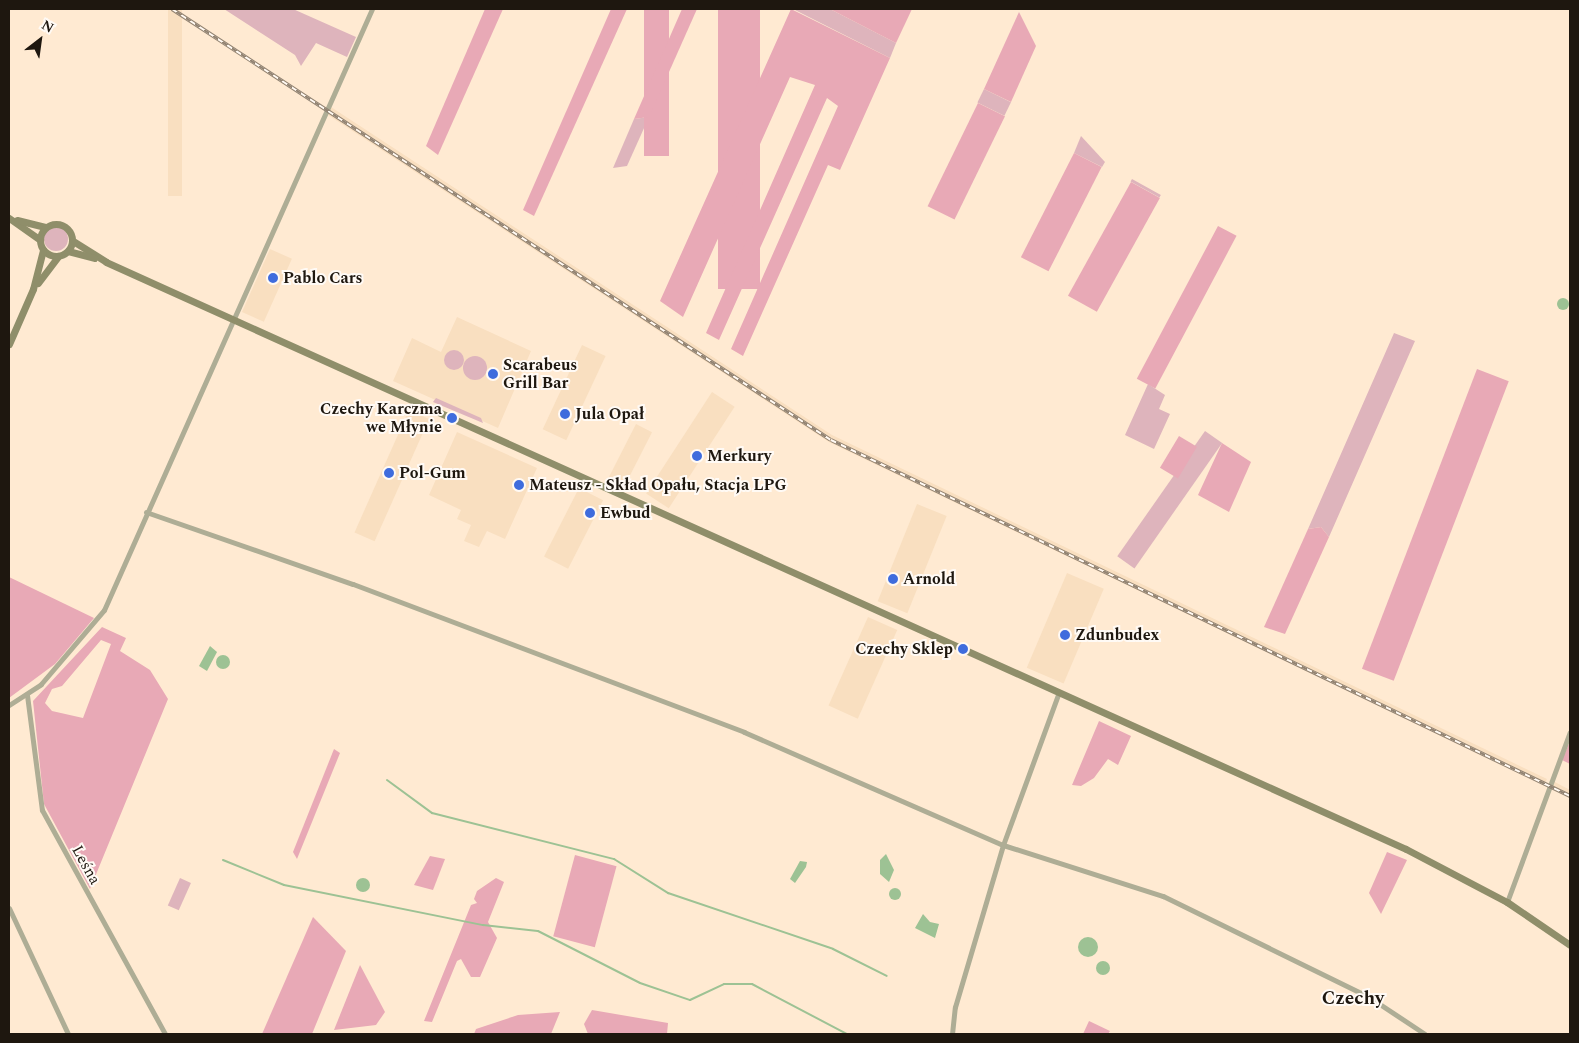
<!DOCTYPE html>
<html>
<head>
<meta charset="utf-8">
<style>
	body { margin:0 }
	#map { position:relative; width:1579px; height:1043px; overflow:hidden; background:#ffead2; font-family:Spectral,serif }
	div>[style] { position:absolute }
	.built>* { inset:0; background:#f9dfc0; transform-origin:0 0 }
	.green>* { inset:0; background:#deb4bc; transform-origin:0 0 }
	.round { border-radius:50% }
	.forest>* { inset:0; background:#e8a9b6; transform-origin:0 0 }
	.water>* { inset:0; background:#9dc294 }
	.stream>* { height:2px; margin:-1px; padding:0 1px; transform-origin:1px; border-radius:1px; background:#9dc294 }
	.street>* { height:5px; margin:-2.5px; padding:0 2.5px; transform-origin:2.5px; border-radius:2.5px; background:#aead95 }
	.secondary>* { height:7px; margin:-3.5px; padding:0 3.5px; transform-origin:3.5px; border-radius:3.5px; background:#8f8e6a }
	.secondary>.ring { margin:-3.5px; padding:0; box-sizing:content-box; background:none; border:7px solid #8f8e6a; border-radius:50% }
	.rail>* { height:4px; margin-top:-2px; transform-origin:0; background:repeating-linear-gradient(90deg,#fffaf5 0 5.5px,#918373 0 11px); box-sizing:border-box; border-block:1px solid #918373 }
	.dots>* { width:14px; height:14px; translate:-50% -50%; box-sizing:border-box; border:2px solid #fffaf5; border-radius:50% }
	span { translate:-50% -50%; white-space:nowrap; text-align:center; line-height:1.15; -webkit-text-stroke:4px #fffaf5; paint-order:stroke }
	.poi-label { font-size:16px; color:#1e170f; font-weight:700 }
	.left { translate:0 -50%; text-align:left }
	.right { translate:-100% -50%; text-align:right }
	.street-label { font-size:16px; color:#1e170f }
	.quarter-label { font-size:19px; color:#1e170f; font-weight:700 }
	.frame { position:absolute; inset:0; border:10px solid #1e170f; pointer-events:none }
	.north { position:absolute; left:15px; top:15px; width:50px; height:50px; -webkit-text-stroke:4px #fffaf5; paint-order:stroke; rotate:30deg; font-size:14px; font-weight:700; line-height:20px; text-align:center; color:#1e170f }
	.north::after { content:''; display:block; margin:auto; width:18px; height:22px; background:#1e170f; clip-path:polygon(50% 0,100% 100%,50% 72%,0 100%) }
</style>
</head>
<body>
<div id="map">
	<div class="built">
		<i style="left:168px;top:9px;width:14px;height:187px"></i>
		<i style="clip-path:polygon(331px 107px,832px 435px,1547px 779px,1544px 785px,829px 442px,328px 115px)"></i>
		<i style="left:270px;top:249px;width:24px;height:69px;rotate:24deg"></i>
		<i style="clip-path:polygon(457px 317px,531px 351px,498px 428px,393px 381px,412px 338px,441px 352px)"></i>
		<i style="left:582px;top:345px;width:26px;height:93px;rotate:25deg"></i>
		<i style="left:712px;top:392px;width:27px;height:121px;rotate:33deg"></i>
		<i style="left:409px;top:410px;width:22px;height:134px;rotate:24deg"></i>
		<i style="left:636px;top:424px;width:18px;height:61px;rotate:27deg"></i>
		<i style="clip-path:polygon(457px 432px,537px 468px,505px 539px,487px 531px,479px 547px,464px 541px,471px 525px,457px 519px,461px 510px,429px 495px)"></i>
		<i style="left:579px;top:488px;width:27px;height:77px;rotate:27deg"></i>
		<i style="left:917px;top:504px;width:32px;height:105px;rotate:22deg"></i>
		<i style="left:1067px;top:573px;width:40px;height:103px;rotate:23deg"></i>
		<i style="left:868px;top:617px;width:32px;height:97px;rotate:24deg"></i>
		<i style="clip-path:polygon(1553px 781px,1570px 790px,1570px 798px,1550px 788px)"></i>
	</div>
	<div class="green">
		<i style="clip-path:polygon(224px 9px,293px 9px,356px 37px,347px 57px,316px 43px,301px 66px,295px 55px)"></i>
		<i style="clip-path:polygon(793px 9px,830px 9px,896px 43px,890px 58px)"></i>
		<i style="left:984px;top:89px;width:30px;height:15px;rotate:26deg"></i>
		<i style="clip-path:polygon(649px 117px,627px 166px,613px 168px,634px 119px)"></i>
		<i style="clip-path:polygon(1081px 136px,1105px 162px,1102px 167px,1074px 153px)"></i>
		<i style="left:1132px;top:179px;width:33px;height:3px;rotate:29deg"></i>
		<i class="round" style="left:44px;top:227px;width:24px;height:24px"></i>
		<i style="clip-path:polygon(1394px 333px,1415px 341px,1329px 537px,1321px 527px,1308px 529px)"></i>
		<i class="round" style="left:444px;top:350px;width:20px;height:20px"></i>
		<i class="round" style="left:463px;top:356px;width:24px;height:24px"></i>
		<i style="clip-path:polygon(1148px 384px,1165px 395px,1159px 409px,1170px 414px,1154px 449px,1125px 435px)"></i>
		<i style="clip-path:polygon(436px 398px,481px 418px,483px 423px,433px 402px)"></i>
		<i style="left:1205px;top:431px;width:21px;height:153px;rotate:35deg"></i>
		<i style="left:180px;top:878px;width:12px;height:30px;rotate:24deg"></i>
	</div>
	<div class="forest">
		<i style="clip-path:polygon(485px 9px,503px 9px,438px 155px,426px 146px)"></i>
		<i style="clip-path:polygon(611px 9px,627px 9px,534px 216px,523px 210px)"></i>
		<i style="left:644px;top:9px;width:25px;height:147px"></i>
		<i style="clip-path:polygon(682px 9px,697px 9px,649px 117px,634px 119px)"></i>
		<i style="left:718px;top:9px;width:42px;height:280px"></i>
		<i style="clip-path:polygon(791px 9px,890px 58px,840px 170px,828px 165px,743px 356px,731px 349px,838px 106px,827px 98px,719px 340px,706px 333px,815px 85px,790px 77px,683px 317px,660px 301px)"></i>
		<i style="clip-path:polygon(830px 9px,912px 9px,896px 43px)"></i>
		<i style="clip-path:polygon(1019px 12px,1036px 46px,1011px 102px,984px 89px)"></i>
		<i style="left:978px;top:103px;width:30px;height:115px;rotate:26deg"></i>
		<i style="left:1074px;top:153px;width:31px;height:117px;rotate:27deg"></i>
		<i style="left:1131px;top:182px;width:33px;height:130px;rotate:29deg"></i>
		<i style="left:1218px;top:226px;width:21px;height:173px;rotate:28deg"></i>
		<i style="left:1477px;top:369px;width:34px;height:321px;rotate:21deg"></i>
		<i style="left:1179px;top:436px;width:21px;height:37px;rotate:31deg"></i>
		<i style="clip-path:polygon(1222px 443px,1251px 462px,1229px 512px,1198px 495px)"></i>
		<i style="clip-path:polygon(1321px 527px,1329px 537px,1285px 634px,1264px 627px,1308px 529px)"></i>
		<i style="clip-path:polygon(9px 577px,94px 618px,55px 664px,9px 698px)"></i>
		<i style="clip-path:polygon(evenodd,102px 627px,126px 638px,120px 651px,150px 670px,168px 699px,90px 889px,44px 804px,33px 701px,102px 627px,101px 640px,111px 644px,83px 718px,52px 711px,45px 703px,52px 689px,62px 686px,101px 640px)"></i>
		<i style="clip-path:polygon(1099px 721px,1131px 736px,1118px 765px,1108px 759px,1094px 778px,1081px 786px,1072px 785px)"></i>
		<i style="clip-path:polygon(1570px 741px,1570px 764px,1562px 760px)"></i>
		<i style="clip-path:polygon(334px 749px,340px 753px,297px 859px,293px 852px)"></i>
		<i style="clip-path:polygon(1387px 852px,1407px 860px,1381px 914px,1369px 893px)"></i>
		<i style="left:575px;top:855px;width:43px;height:84px;rotate:15deg"></i>
		<i style="clip-path:polygon(430px 856px,445px 859px,433px 890px,414px 885px)"></i>
		<i style="clip-path:polygon(496px 878px,504px 882px,488px 922px,497px 938px,480px 977px,471px 977px,461px 959px,457px 961px,432px 1022px,424px 1021px,471px 905px,477px 903px,474px 899px,477px 891px)"></i>
		<i style="clip-path:polygon(313px 917px,346px 951px,312px 1034px,262px 1034px)"></i>
		<i style="clip-path:polygon(360px 965px,385px 1012px,376px 1025px,334px 1030px)"></i>
		<i style="clip-path:polygon(592px 1010px,668px 1023px,667px 1034px,588px 1034px,584px 1024px)"></i>
		<i style="clip-path:polygon(560px 1012px,551px 1034px,474px 1034px,476px 1029px,518px 1015px)"></i>
		<i style="clip-path:polygon(1089px 1021px,1110px 1031px,1108px 1034px,1083px 1034px)"></i>
	</div>
	<div class="water">
		<i class="round" style="left:1557px;top:298px;width:12px;height:12px"></i>
		<i style="clip-path:polygon(210px 646px,217px 652px,207px 671px,199px 666px)"></i>
		<i class="round" style="left:216px;top:655px;width:14px;height:14px"></i>
		<i style="clip-path:polygon(886px 854px,894px 870px,889px 882px,880px 874px,880px 860px)"></i>
		<i style="clip-path:polygon(800px 861px,807px 862px,806px 867px,795px 883px,790px 879px)"></i>
		<i class="round" style="left:356px;top:878px;width:14px;height:14px"></i>
		<i class="round" style="left:889px;top:888px;width:12px;height:12px"></i>
		<i style="clip-path:polygon(923px 914px,930px 922px,939px 924px,935px 938px,915px 928px)"></i>
		<i class="round" style="left:1078px;top:937px;width:20px;height:20px"></i>
		<i class="round" style="left:1096px;top:961px;width:14px;height:14px"></i>
	</div>
	<div class="stream">
		<i style="left:387px;top:780px;width:56px;rotate:36.3deg"></i>
		<i style="left:432px;top:813px;width:188px;rotate:14.2deg"></i>
		<i style="left:614px;top:859px;width:64px;rotate:32.2deg"></i>
		<i style="left:668px;top:893px;width:174px;rotate:18.7deg"></i>
		<i style="left:833px;top:949px;width:60px;rotate:26.6deg"></i>
		<i style="left:223px;top:860px;width:66px;rotate:22.3deg"></i>
		<i style="left:284px;top:885px;width:203px;rotate:11.4deg"></i>
		<i style="left:483px;top:925px;width:55px;rotate:6.2deg"></i>
		<i style="left:538px;top:931px;width:114px;rotate:27deg"></i>
		<i style="left:640px;top:983px;width:53px;rotate:18.8deg"></i>
		<i style="left:690px;top:1000px;width:38px;rotate:-25deg"></i>
		<i style="left:724px;top:984px;width:28px"></i>
		<i style="left:752px;top:984px;width:107px;rotate:27.8deg"></i>
	</div>
	<div class="street">
		<i style="left:146px;top:512px;width:219px;rotate:19.2deg"></i>
		<i style="left:353px;top:584px;width:418px;rotate:20.7deg"></i>
		<i style="left:744px;top:732px;width:283px;rotate:23.6deg"></i>
		<i style="left:1003px;top:845px;width:168px;rotate:17.7deg"></i>
		<i style="left:1163px;top:896px;width:229px;rotate:26.1deg"></i>
		<i style="left:1369px;top:997px;width:67px;rotate:33.5deg"></i>
		<i style="left:27px;top:695px;width:116px;rotate:82.6deg"></i>
		<i style="left:42px;top:810px;width:256px;rotate:61.2deg"></i>
		<i style="left:9px;top:705px;width:38px;rotate:-33deg"></i>
		<i style="left:41px;top:684px;width:97px;rotate:-49.6deg"></i>
		<i style="left:104px;top:610px;width:658px;rotate:-65.97deg"></i>
		<i style="left:1507px;top:902px;width:181px;rotate:-69.7deg"></i>
		<i style="left:9px;top:908px;width:139px;rotate:64.9deg"></i>
		<i style="left:952px;top:1034px;width:27px;rotate:-84deg"></i>
		<i style="left:955px;top:1007px;width:169px;rotate:-73.5deg"></i>
		<i style="left:1003px;top:845px;width:163px;rotate:-69.9deg"></i>
	</div>
	<div class="secondary">
		<i style="left:9px;top:218px;width:38px;rotate:35deg"></i>
		<i style="left:17px;top:220px;width:29px;rotate:14deg"></i>
		<i class="ring" style="left:40px;top:224px;width:25px;height:25px"></i>
		<i style="left:73px;top:241px;width:39px;rotate:32deg"></i>
		<i style="left:106px;top:262px;width:1426px;rotate:24.3deg"></i>
		<i style="left:1406px;top:849px;width:114px;rotate:27.7deg"></i>
		<i style="left:1507px;top:902px;width:76px;rotate:34.3deg"></i>
		<i style="left:68px;top:251px;width:27px;rotate:15deg"></i>
		<i style="left:38px;top:283px;width:34px;rotate:-53deg"></i>
		<i style="left:9px;top:344px;width:60px;rotate:-66.4deg"></i>
		<i style="left:33px;top:289px;width:40px;rotate:-75.6deg"></i>
	</div>
	<div class="rail">
		<i style="left:172px;top:9px;width:787px;rotate:33.19deg"></i>
		<i style="left:831px;top:440px;width:820px;rotate:25.72deg"></i>
	</div>
	<div class="dots">
		<i style="left:273px;top:278px;background:#3f6cdd"></i>
		<i style="left:493px;top:374px;background:#3f6cdd"></i>
		<i style="left:565px;top:414px;background:#3f6cdd"></i>
		<i style="left:452px;top:418px;background:#3f6cdd"></i>
		<i style="left:697px;top:456px;background:#3f6cdd"></i>
		<i style="left:389px;top:473px;background:#3f6cdd"></i>
		<i style="left:519px;top:485px;background:#3f6cdd"></i>
		<i style="left:590px;top:513px;background:#3f6cdd"></i>
		<i style="left:893px;top:579px;background:#3f6cdd"></i>
		<i style="left:1065px;top:635px;background:#3f6cdd"></i>
		<i style="left:963px;top:649px;background:#3f6cdd"></i>
	</div>
	<div class="poi-label">
		<span class="left" style="left:283px;top:278px">Pablo Cars</span>
		<span class="left" style="left:503px;top:374px">Scarabeus<br>Grill Bar</span>
		<span class="right" style="left:442px;top:418px">Czechy Karczma<br>we Młynie</span>
		<span class="left" style="left:575px;top:414px">Jula Opał</span>
		<span class="left" style="left:707px;top:456px">Merkury</span>
		<span class="left" style="left:399px;top:473px">Pol-Gum</span>
		<span class="left" style="left:529px;top:485px">Mateusz - Skład Opału, Stacja LPG</span>
		<span class="left" style="left:600px;top:513px">Ewbud</span>
		<span class="left" style="left:903px;top:579px">Arnold</span>
		<span class="left" style="left:1075px;top:635px">Zdunbudex</span>
		<span class="right" style="left:953px;top:649px">Czechy Sklep</span>
	</div>
	<div class="street-label">
		<span style="left:86px;top:865px;rotate:61deg">Leśna</span>
	</div>
	<div class="quarter-label">
		<span style="left:1353px;top:999px">Czechy</span>
	</div>
	<div class="frame"></div>
	<div class="north">N</div>
</div>
</body>
</html>
